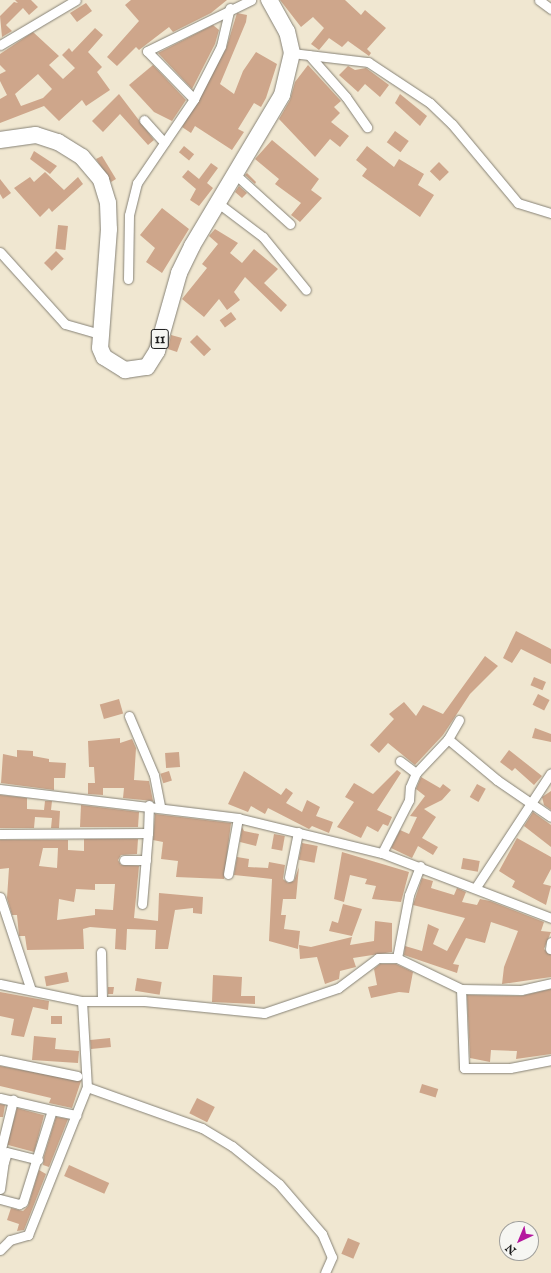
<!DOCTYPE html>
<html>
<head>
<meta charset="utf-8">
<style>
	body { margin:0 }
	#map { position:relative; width:551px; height:1273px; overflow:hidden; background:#f0e7d1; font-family:"IM FELL English",serif }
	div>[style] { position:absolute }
	.building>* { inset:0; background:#cea68b; transform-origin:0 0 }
	.roads { filter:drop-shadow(0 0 1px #868276) drop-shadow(0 0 1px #868276) }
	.street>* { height:9px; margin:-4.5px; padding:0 4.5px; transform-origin:4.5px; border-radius:4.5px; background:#fff }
	.highway>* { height:16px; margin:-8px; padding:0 8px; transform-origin:8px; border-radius:8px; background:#fff }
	span { translate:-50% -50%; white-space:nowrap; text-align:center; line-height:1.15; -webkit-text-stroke:3.5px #f6f6f2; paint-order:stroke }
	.shield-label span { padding:1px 3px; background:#f6f6f2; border:1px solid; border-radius:3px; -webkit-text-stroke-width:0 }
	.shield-label { font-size:14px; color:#1c1c1c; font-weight:700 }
	.north { position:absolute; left:499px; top:1221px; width:40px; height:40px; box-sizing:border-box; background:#f6f6f2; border:1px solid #9f9f9c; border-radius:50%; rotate:224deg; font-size:11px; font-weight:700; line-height:16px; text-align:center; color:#1c1c1c }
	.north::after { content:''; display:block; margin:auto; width:14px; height:18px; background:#b5179e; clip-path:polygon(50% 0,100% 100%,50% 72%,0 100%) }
</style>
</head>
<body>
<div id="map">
	<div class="building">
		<i style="clip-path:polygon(15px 0,31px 0,38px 7px,29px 15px,23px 8px,6px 25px,12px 31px,2px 37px,0 16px,14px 2px,18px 3px)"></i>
		<i style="clip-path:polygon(131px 0,227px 0,211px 13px,173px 32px,169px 27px,139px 50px,136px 47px,117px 66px,107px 57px,139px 21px,125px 5px)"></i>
		<i style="clip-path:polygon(280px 0,345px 0,361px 15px,365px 10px,386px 28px,367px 49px,371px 53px,369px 56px,348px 41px,342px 47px,329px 38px,319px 50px,311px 44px,324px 28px,313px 17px,301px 27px)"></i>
		<i style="clip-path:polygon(86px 3px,92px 11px,77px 22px,70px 13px)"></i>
		<i style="clip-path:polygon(237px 13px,247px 15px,246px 22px,220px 84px,234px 94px,243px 71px,256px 52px,277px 64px,266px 98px,261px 107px,254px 103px,238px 129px,244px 132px,232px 150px,195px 126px,191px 133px,182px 127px,226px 49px)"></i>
		<i style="clip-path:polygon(213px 25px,219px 30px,215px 44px,192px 89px,158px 53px)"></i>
		<i style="clip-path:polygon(evenodd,95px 28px,103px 35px,88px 52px,102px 67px,97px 72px,110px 90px,86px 106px,82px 100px,59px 121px,44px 106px,0 123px,0 99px,7px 95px,0 81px,0 74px,6px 71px,0 65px,0 54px,33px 32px,59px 56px,49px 65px,63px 79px,75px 68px,62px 55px,69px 48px,72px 52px,95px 28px,38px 74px,52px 89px,43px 98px,21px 106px,15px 94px,38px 74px)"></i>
		<i style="clip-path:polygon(153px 65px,186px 100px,172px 121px,154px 112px,129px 85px)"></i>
		<i style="clip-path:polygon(308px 65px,341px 101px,334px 107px,340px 113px,331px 122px,349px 136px,340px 147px,330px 139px,315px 157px,279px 119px,290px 100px,295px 82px)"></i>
		<i style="clip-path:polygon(348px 66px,355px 70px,366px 68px,389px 85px,380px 97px,365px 84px,358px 92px,339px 75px)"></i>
		<i style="clip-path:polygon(119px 94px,154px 140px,148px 145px,120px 114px,103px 132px,92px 121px)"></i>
		<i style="clip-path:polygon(400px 94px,427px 116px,420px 126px,395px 103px)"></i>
		<i style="left:395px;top:131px;width:17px;height:14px;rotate:36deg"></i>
		<i style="clip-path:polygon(272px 140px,319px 179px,311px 190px,322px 198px,300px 222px,291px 215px,301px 203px,275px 184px,279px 179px,255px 159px)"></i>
		<i style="left:184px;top:146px;width:13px;height:8px;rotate:39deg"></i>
		<i style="clip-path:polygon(367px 146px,394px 167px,399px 159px,424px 174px,418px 185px,434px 195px,420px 217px,362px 176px,367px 169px,356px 160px)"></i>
		<i style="clip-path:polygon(34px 151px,57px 166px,50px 174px,30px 159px)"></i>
		<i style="clip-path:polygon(102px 156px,116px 179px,111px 182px,96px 159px)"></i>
		<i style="left:439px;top:162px;width:14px;height:13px;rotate:45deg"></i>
		<i style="clip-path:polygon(211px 163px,218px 168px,207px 183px,213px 188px,199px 206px,190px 200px,196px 189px,182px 177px,188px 170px,199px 179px)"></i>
		<i style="clip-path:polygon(45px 172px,64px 190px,78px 177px,83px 184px,52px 212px,49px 208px,40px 217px,14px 188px,30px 177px,34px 182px)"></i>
		<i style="clip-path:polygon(247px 173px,256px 182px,255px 184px,245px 175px)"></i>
		<i style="clip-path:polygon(0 179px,11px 193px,3px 199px,0 194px)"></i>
		<i style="clip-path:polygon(239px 186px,247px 193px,242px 198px,235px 192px)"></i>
		<i style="clip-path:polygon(162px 208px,189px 229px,162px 273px,146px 262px,155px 248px,140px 235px)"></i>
		<i style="left:58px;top:225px;width:10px;height:24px;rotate:6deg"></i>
		<i style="clip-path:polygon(215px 229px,238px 243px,230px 253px,242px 263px,254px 249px,278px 269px,264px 283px,287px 305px,281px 312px,245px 277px,234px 292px,240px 300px,227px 310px,219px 299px,204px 317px,182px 299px,207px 268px,202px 264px,218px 244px,209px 236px)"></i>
		<i style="left:56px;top:251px;width:11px;height:17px;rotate:45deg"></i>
		<i style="left:231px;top:312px;width:9px;height:14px;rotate:54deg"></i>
		<i style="clip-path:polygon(171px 335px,182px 338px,177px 352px,168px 349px)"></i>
		<i style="left:197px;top:335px;width:20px;height:10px;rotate:45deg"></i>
		<i style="clip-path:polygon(516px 631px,551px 649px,551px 664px,521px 649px,512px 663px,503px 658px)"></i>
		<i style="clip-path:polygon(485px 656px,498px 666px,470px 694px,443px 735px,415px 765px,388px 743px,379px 753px,370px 745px,394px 719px,389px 714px,404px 702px,416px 716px,423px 705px,443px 714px)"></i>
		<i style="left:534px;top:677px;width:13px;height:9px;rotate:23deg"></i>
		<i style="left:538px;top:694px;width:13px;height:12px;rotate:27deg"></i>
		<i style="left:119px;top:699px;width:15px;height:20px;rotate:74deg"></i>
		<i style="clip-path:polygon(535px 728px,551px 734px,551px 742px,532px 738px)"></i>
		<i style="clip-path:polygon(120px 738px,120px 743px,132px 739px,136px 748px,134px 780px,149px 781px,153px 801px,123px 798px,124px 788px,103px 788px,103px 795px,88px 794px,88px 783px,95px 783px,94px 767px,89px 767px,88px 741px)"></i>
		<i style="clip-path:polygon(17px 750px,33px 751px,33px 756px,49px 759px,49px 762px,66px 763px,65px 778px,54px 778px,54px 790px,1px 783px,3px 754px,17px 757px)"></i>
		<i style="clip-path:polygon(509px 750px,542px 776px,534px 785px,515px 768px,512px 771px,500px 762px)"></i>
		<i style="left:179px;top:752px;width:15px;height:14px;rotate:86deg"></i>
		<i style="clip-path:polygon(397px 770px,401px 773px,377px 810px,392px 817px,388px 826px,383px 824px,378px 832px,367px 826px,361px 838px,337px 827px,354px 802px,345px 797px,354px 783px,373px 794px)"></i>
		<i style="left:169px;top:771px;width:10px;height:9px;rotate:73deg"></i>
		<i style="clip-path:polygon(244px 771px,281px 795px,286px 788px,293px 793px,286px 803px,302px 812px,307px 800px,320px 807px,316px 816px,333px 822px,329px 833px,312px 826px,309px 829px,268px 808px,265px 814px,251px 806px,248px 812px,228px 804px)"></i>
		<i style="clip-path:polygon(421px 777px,440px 788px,443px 784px,451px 790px,442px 800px,424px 809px,436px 817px,422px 838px,438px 847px,433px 855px,418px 846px,412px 858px,391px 848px,400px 830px,409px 834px,417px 817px,410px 816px,425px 796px,416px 789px)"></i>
		<i style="left:477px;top:784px;width:10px;height:15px;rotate:29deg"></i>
		<i style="clip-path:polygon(551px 791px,551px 810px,544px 805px,542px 797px)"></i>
		<i style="clip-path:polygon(0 795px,27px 798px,27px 809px,44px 810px,45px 801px,52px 801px,51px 810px,60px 811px,59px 828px,51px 828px,52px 818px,35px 817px,34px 828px,0 828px)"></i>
		<i style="clip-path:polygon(81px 805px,139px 812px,138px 827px,80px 827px)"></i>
		<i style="clip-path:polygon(533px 812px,551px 825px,551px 847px,524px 826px)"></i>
		<i style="clip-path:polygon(155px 814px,231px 823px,224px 879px,176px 877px,178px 861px,161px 859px,163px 842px,153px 840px)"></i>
		<i style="clip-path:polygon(242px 827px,244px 831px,259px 834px,256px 846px,240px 842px)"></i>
		<i style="left:274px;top:834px;width:11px;height:15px;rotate:10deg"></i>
		<i style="clip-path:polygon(517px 838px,551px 857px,551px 869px,543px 884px,551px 886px,546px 905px,512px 887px,515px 881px,499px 871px)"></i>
		<i style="clip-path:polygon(evenodd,84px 839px,138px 839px,137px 854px,121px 855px,118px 860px,121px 865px,139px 866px,134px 918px,158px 921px,159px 893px,203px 897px,202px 914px,193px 913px,193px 908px,175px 910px,168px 949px,155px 949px,156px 930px,127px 929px,126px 950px,115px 949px,116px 929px,90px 927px,83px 929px,84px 949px,27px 950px,25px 936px,19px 936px,17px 915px,12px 915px,7px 898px,9px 868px,0 869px,0 840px,68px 840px,68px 850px,84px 851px,84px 839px,43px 848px,58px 848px,57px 868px,39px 866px,43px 848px,84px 839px,95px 884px,115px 884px,113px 910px,95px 909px,95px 915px,57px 920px,59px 899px,74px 902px,76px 889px,95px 890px,95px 884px)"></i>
		<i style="left:302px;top:843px;width:16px;height:17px;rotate:11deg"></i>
		<i style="clip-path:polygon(342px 852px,409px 872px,401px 902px,372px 899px,376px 886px,365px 884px,367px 879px,350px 875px,344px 902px,334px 899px)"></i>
		<i style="clip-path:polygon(237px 857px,249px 859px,248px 867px,268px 868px,269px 862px,285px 865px,283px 879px,288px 883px,294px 881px,299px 867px,296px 899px,283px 899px,281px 915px,286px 915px,284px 929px,300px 931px,298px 949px,269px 941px,272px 879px,234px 875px)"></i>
		<i style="left:463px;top:858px;width:17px;height:11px;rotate:10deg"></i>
		<i style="clip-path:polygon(422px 878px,433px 881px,431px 888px,454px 895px,457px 888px,466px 892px,462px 902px,477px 905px,480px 899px,490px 901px,544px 922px,541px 931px,551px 932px,544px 949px,551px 955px,551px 977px,502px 984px,504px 967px,518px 931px,491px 922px,485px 943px,466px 938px,453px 964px,459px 965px,457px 973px,404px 955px,405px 946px,422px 951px,428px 924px,439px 929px,433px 944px,447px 951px,465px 918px,413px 905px)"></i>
		<i style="clip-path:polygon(343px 904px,362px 909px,352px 936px,329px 931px,332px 921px,338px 923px)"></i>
		<i style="clip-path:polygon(375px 921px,392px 923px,392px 952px,353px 958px,356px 967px,340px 971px,339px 979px,325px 984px,317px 957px,300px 959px,299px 945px,311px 947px,352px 937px,350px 945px,374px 941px)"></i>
		<i style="clip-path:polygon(380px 964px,396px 964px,413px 972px,409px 993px,399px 992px,371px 998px,368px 987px,377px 985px,374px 969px)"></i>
		<i style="left:67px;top:972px;width:10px;height:23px;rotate:79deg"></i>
		<i style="clip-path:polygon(213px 975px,242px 977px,241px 996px,255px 996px,255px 1004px,212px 1002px)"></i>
		<i style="left:137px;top:978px;width:25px;height:13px;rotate:9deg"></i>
		<i style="clip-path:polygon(108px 987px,114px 987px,113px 994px,108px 994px)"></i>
		<i style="clip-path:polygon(551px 989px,551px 1054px,516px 1059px,517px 1051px,491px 1050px,490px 1062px,470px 1058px,467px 995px,521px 996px)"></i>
		<i style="clip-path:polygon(0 992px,49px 1001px,48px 1010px,33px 1007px,24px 1037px,11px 1035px,14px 1019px,0 1016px)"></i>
		<i style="left:51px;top:1016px;width:11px;height:8px"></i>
		<i style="clip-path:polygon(34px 1036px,56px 1038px,55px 1049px,79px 1051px,78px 1063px,32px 1060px)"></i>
		<i style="left:110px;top:1038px;width:9px;height:20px;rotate:84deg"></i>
		<i style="clip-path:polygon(0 1066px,81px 1081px,72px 1108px,49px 1103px,51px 1098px,0 1086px)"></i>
		<i style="left:422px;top:1084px;width:17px;height:9px;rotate:17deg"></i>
		<i style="left:197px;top:1098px;width:20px;height:17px;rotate:27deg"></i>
		<i style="clip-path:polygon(0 1104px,5px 1105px,3px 1117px,0 1117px)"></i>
		<i style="left:17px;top:1108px;width:28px;height:38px;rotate:15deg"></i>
		<i style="clip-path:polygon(56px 1117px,68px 1119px,49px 1167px,43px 1165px,44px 1156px)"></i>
		<i style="left:69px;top:1165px;width:44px;height:12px;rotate:24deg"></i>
		<i style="clip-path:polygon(39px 1170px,46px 1174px,24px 1230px,17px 1231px,19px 1224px,7px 1220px,11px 1208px,23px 1211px,28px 1206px)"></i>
		<i style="left:348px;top:1238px;width:13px;height:17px;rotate:23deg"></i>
	</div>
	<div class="roads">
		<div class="street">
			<i style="left:539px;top:0;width:15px;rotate:37deg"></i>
			<i style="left:0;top:45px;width:88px;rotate:-30.6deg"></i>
			<i style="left:292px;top:53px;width:77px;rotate:6.8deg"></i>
			<i style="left:368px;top:62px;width:74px;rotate:33.5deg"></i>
			<i style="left:430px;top:103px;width:30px;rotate:44deg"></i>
			<i style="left:452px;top:124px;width:103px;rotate:50.1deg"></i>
			<i style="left:518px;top:203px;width:34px;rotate:17deg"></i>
			<i style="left:309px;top:55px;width:56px;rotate:48.6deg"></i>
			<i style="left:346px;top:97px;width:37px;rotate:55deg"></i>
			<i style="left:194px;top:99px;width:59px;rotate:-63deg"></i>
			<i style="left:221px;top:46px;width:39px;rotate:-77deg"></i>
			<i style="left:144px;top:120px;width:30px;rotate:48deg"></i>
			<i style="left:236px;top:175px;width:73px;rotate:42.2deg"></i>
			<i style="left:218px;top:203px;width:56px;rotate:37.1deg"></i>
			<i style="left:263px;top:237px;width:68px;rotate:50.9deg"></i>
			<i style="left:0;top:252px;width:97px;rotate:47.9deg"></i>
			<i style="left:65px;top:324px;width:35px;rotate:16deg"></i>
			<i style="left:128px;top:279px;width:64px;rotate:-89.1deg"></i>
			<i style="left:129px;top:215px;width:33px;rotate:-76deg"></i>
			<i style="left:137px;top:183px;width:102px;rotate:-55.8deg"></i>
			<i style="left:194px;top:99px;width:67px;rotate:-134.4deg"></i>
			<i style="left:147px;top:51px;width:116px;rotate:-26.1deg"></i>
			<i style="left:129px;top:716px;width:64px;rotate:67deg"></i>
			<i style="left:154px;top:775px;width:32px;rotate:79deg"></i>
			<i style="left:448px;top:739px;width:64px;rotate:39.9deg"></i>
			<i style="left:497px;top:780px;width:65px;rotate:34.4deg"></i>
			<i style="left:400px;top:761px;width:20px;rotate:37deg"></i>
			<i style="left:0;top:789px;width:240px;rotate:6.9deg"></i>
			<i style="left:238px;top:818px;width:148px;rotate:13.7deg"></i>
			<i style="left:382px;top:853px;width:181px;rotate:21deg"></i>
			<i style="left:0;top:834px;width:148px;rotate:-0.4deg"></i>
			<i style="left:148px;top:833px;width:28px;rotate:-88deg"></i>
			<i style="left:382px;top:853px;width:59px;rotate:-63deg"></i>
			<i style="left:409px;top:800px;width:13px;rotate:-86deg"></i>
			<i style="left:410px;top:787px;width:15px;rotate:-67deg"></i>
			<i style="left:416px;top:773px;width:47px;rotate:-46.7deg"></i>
			<i style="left:448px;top:739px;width:22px;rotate:-60deg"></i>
			<i style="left:124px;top:860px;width:22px"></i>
			<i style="left:228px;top:874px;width:57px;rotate:-79.9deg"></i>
			<i style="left:289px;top:877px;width:46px;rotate:-78.7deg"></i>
			<i style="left:476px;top:887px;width:136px;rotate:-56.7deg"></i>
			<i style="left:0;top:897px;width:98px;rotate:71.6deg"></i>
			<i style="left:142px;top:904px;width:71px;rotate:-85.2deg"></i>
			<i style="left:550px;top:949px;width:7px;rotate:-82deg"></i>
			<i style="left:101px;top:952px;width:49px;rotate:88.8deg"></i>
			<i style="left:397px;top:958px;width:64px;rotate:-79.2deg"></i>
			<i style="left:409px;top:895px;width:31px;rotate:-69deg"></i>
			<i style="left:0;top:984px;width:84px;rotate:11.7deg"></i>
			<i style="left:82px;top:1001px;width:62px"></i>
			<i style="left:144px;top:1001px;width:121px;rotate:5.7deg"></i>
			<i style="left:264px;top:1013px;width:78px;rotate:-18.7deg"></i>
			<i style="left:338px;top:988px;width:50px;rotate:-36.9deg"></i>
			<i style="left:378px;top:958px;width:19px"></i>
			<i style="left:397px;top:958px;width:71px;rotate:25.8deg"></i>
			<i style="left:461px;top:989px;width:60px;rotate:1deg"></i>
			<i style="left:521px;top:990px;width:31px;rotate:-13deg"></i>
			<i style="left:461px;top:989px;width:79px;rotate:87.8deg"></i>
			<i style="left:464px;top:1068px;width:46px"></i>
			<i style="left:510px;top:1068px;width:42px;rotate:-11deg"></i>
			<i style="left:82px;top:1001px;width:86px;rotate:86.7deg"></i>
			<i style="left:87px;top:1087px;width:122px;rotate:19.6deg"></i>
			<i style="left:202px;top:1128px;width:35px;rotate:31deg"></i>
			<i style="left:232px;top:1146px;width:60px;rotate:39deg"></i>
			<i style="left:279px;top:1184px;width:66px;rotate:49.3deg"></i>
			<i style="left:322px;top:1234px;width:25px;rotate:67deg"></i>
			<i style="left:332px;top:1257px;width:17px;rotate:114deg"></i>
			<i style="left:0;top:1060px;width:79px;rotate:11.7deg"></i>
			<i style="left:0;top:1098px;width:53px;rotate:13deg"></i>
			<i style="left:0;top:1153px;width:55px;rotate:-76.2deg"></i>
			<i style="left:0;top:1160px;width:4px;rotate:27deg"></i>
			<i style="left:4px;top:1162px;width:10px;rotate:-73deg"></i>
			<i style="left:7px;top:1152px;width:32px;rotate:14deg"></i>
			<i style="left:0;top:1189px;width:27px;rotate:-82deg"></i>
			<i style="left:0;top:1199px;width:20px;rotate:15deg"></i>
			<i style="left:19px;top:1204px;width:4px;rotate:-27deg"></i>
			<i style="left:23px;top:1202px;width:96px;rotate:-72.5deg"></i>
			<i style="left:52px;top:1110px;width:25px;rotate:12deg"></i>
			<i style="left:0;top:1250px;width:14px;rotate:-45deg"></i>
			<i style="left:10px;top:1240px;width:19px;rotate:-16deg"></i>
			<i style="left:28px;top:1235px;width:159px;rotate:-68.3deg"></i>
		</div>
		<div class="highway">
			<i style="left:0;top:140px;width:36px;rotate:-8deg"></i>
			<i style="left:36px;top:135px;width:23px;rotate:18deg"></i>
			<i style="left:58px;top:142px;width:28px;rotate:32deg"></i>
			<i style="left:82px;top:157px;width:30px;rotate:50deg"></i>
			<i style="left:101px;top:180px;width:24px;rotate:73deg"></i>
			<i style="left:108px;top:203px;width:26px;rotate:88deg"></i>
			<i style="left:109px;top:229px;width:119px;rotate:94.3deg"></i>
			<i style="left:100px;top:348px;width:10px;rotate:66deg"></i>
			<i style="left:104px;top:357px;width:25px;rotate:32deg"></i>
			<i style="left:125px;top:370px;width:22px;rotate:-8deg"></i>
			<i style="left:147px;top:367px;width:19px;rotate:-58deg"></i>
			<i style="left:157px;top:351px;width:81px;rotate:-74.2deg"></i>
			<i style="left:179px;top:273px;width:30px;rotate:-64deg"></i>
			<i style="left:192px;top:246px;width:176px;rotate:-59.2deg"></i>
			<i style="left:282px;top:95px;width:43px;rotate:-76.6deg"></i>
			<i style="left:292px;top:53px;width:22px;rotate:-103deg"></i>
			<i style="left:287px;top:32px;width:37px;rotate:-119deg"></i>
		</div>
	</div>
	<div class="shield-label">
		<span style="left:160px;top:339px">11</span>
	</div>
	<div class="north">N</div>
</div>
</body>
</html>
